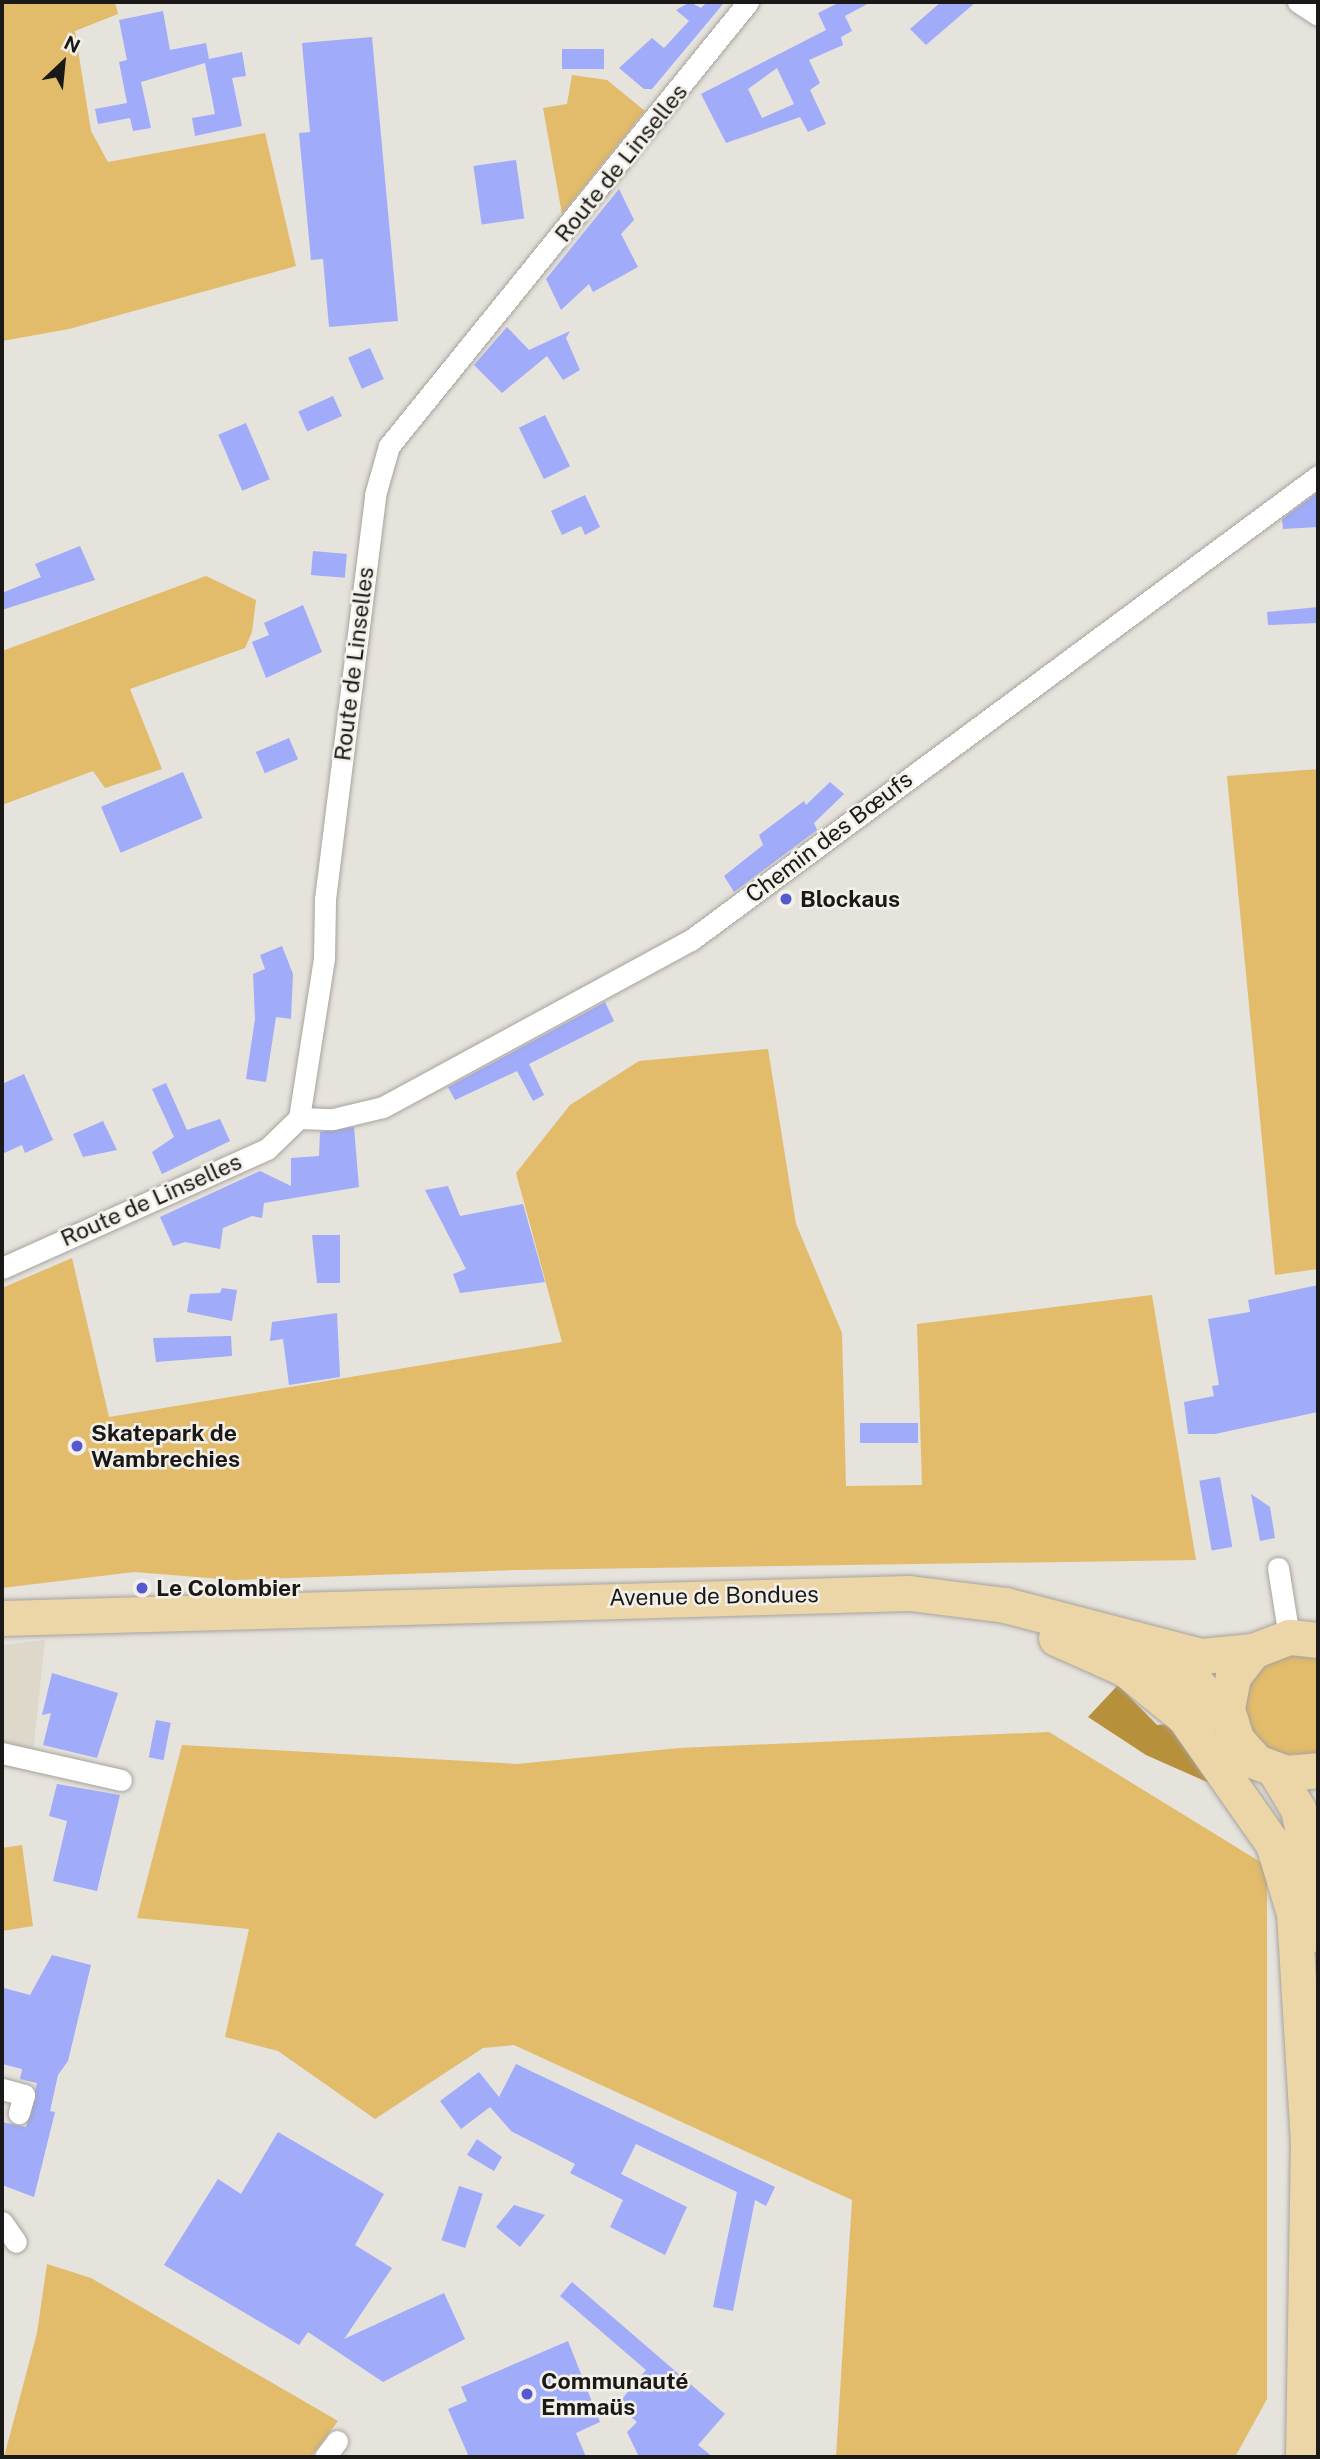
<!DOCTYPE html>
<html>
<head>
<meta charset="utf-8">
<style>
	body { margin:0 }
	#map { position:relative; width:1320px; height:2459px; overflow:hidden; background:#e6e2dc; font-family:"Public Sans",sans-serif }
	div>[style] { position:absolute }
	.built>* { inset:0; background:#ded8cb }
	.green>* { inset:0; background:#e2bb6b }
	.water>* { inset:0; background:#b7903b }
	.building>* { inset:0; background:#a0abf9; transform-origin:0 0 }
	.roads { filter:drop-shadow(0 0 2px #a6a39d) drop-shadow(0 0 2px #a6a39d) }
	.street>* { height:21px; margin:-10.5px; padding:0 10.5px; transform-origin:10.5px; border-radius:10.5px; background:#fff }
	.primary>* { height:35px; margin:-17.5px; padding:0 17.5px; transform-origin:17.5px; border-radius:17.5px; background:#ecd6a7 }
	.dots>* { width:19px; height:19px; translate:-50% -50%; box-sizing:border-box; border:4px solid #f3f0e9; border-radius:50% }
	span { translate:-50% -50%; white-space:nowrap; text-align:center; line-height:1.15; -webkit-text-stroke:5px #f3f0e9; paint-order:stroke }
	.street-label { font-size:23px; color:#1a1917 }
	.poi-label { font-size:23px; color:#1a1917; font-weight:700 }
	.left { translate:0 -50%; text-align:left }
	.frame { position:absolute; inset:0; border:4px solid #1a1917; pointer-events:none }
	.north { position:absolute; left:28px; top:28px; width:70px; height:70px; -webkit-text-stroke:5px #f3f0e9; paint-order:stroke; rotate:26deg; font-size:19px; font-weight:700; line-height:28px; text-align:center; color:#1a1917 }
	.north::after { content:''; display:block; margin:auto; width:24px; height:32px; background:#1a1917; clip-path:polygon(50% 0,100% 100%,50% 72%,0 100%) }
</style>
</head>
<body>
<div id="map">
	<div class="built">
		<i style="clip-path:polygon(45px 1640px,31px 1772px,2px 1766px,2px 1645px)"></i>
	</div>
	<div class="green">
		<i style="clip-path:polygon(2px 2px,115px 2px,118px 14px,75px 31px,91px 131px,108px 162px,265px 133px,296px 266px,69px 329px,2px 341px)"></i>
		<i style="clip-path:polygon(572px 75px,607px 80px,645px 111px,562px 214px,543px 108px,567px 104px)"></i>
		<i style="clip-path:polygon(206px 576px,256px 600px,252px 632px,245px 648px,130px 689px,162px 769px,105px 788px,93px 771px,2px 805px,2px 651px)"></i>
		<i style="clip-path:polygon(1318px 769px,1318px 1269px,1275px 1275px,1227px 776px)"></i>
		<i style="clip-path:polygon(768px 1049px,796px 1224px,842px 1333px,846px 1486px,922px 1485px,917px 1324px,1152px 1295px,1196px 1560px,514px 1570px,234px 1580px,134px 1572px,2px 1588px,2px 1288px,72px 1258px,109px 1417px,562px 1342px,516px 1173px,570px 1105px,639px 1061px)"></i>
		<i style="clip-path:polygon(1310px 1650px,1318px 1653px,1318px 1754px,1271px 1755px,1239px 1716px,1255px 1663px)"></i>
		<i style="clip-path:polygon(1049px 1732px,1267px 1866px,1267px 2399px,1235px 2457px,836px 2457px,852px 2200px,514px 2045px,483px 2048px,375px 2119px,278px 2051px,225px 2037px,249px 1929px,137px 1918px,182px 1745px,517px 1764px,679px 1748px)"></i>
		<i style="clip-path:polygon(22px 1845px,33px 1926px,2px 1931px,2px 1848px)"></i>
		<i style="clip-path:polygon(47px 2264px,91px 2278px,338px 2421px,311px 2457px,4px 2457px,37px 2333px)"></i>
	</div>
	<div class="water">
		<i style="clip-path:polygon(1118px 1685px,1157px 1725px,1172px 1724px,1216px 1786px,1146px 1755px,1088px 1717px)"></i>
	</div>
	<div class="building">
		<i style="clip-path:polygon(690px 2px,701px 8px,707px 2px,723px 4px,652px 89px,644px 89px,619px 68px,652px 38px,664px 48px,689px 21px,676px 10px)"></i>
		<i style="clip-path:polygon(evenodd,840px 2px,871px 2px,845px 16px,852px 31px,841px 37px,843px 45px,809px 60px,820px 83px,810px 90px,826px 124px,808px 132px,800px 117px,726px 143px,701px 94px,826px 30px,818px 13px,840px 2px,777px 68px,794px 104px,762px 118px,748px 89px,777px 68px)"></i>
		<i style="clip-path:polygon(941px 2px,976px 2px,926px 45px,910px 29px)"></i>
		<i style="clip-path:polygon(163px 11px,170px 50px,206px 43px,209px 59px,242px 52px,246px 76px,232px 78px,242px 126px,195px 136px,192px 118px,215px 114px,205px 63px,141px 82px,151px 128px,133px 131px,130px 118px,98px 124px,95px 109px,127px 103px,119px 62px,127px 60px,119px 20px)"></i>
		<i style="clip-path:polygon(372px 37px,398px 321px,329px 327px,323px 259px,311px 260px,299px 133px,310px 132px,302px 43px)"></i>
		<i style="left:562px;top:49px;width:42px;height:20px"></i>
		<i style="left:516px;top:160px;width:59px;height:43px;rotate:82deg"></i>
		<i style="clip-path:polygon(619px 189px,634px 220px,621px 234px,638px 267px,593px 292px,589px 284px,561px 310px,546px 279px)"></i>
		<i style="clip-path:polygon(507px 327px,529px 350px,570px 331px,566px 338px,580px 370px,563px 380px,547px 356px,502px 393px,474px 365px)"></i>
		<i style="left:370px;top:348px;width:34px;height:24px;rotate:66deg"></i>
		<i style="left:333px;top:396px;width:22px;height:38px;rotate:66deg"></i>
		<i style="left:545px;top:415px;width:57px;height:29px;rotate:64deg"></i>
		<i style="left:246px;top:423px;width:61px;height:30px;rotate:67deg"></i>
		<i style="clip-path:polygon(1318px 492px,1318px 527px,1283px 529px,1282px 519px)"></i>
		<i style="clip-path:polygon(585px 495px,600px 527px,585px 535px,581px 526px,562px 535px,551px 511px)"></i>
		<i style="clip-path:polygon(80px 546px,95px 580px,2px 610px,2px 593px,41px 577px,35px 564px)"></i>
		<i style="left:313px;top:551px;width:34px;height:24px;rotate:5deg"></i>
		<i style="clip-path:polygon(303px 605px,322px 652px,266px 678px,252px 642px,269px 635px,264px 623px)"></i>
		<i style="clip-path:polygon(1318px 607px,1318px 623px,1268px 625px,1267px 612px)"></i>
		<i style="left:289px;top:738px;width:23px;height:36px;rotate:67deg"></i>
		<i style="left:183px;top:772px;width:50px;height:89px;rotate:67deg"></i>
		<i style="clip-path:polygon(830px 782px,844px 794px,814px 823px,817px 830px,734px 892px,724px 876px,763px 845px,759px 835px,804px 801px,806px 805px)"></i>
		<i style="clip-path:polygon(282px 946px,293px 974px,291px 1019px,276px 1017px,266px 1082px,246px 1079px,255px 1019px,253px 974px,265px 969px,260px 955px)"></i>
		<i style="clip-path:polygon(605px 1002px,614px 1021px,529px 1064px,544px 1095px,533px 1101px,517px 1071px,455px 1100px,448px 1087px)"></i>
		<i style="clip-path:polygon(24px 1074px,53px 1140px,25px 1153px,22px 1145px,2px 1154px,2px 1084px)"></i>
		<i style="clip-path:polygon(166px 1083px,187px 1130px,220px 1119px,230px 1141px,162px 1174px,152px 1152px,174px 1137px,152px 1089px)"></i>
		<i style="clip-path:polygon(103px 1121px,117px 1150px,83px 1157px,73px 1134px)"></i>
		<i style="clip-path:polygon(354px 1127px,359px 1187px,264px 1203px,262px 1218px,252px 1216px,223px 1228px,220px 1249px,185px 1242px,173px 1246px,160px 1217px,260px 1171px,291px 1186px,291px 1158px,319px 1156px,320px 1132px)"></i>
		<i style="clip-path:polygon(448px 1186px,460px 1216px,523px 1204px,545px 1282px,460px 1293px,453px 1274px,466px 1269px,425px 1190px)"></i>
		<i style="clip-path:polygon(312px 1235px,340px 1235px,340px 1283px,317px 1283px)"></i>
		<i style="clip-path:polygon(1318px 1285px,1318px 1412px,1215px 1434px,1188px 1434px,1184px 1402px,1214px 1396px,1212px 1386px,1219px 1385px,1208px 1319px,1250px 1312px,1248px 1300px)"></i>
		<i style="clip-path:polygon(222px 1288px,237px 1290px,232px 1321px,187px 1312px,190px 1294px,220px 1293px)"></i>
		<i style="clip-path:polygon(337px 1313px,340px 1377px,289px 1385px,283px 1339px,270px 1341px,272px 1322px)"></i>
		<i style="clip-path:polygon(231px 1336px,232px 1356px,156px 1362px,153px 1338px)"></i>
		<i style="left:860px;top:1423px;width:58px;height:20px"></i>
		<i style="left:1220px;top:1477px;width:71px;height:21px;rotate:80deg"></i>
		<i style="clip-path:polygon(1251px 1494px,1270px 1507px,1275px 1538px,1260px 1541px)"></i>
		<i style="clip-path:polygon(52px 1673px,118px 1693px,97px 1758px,43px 1745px,51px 1713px,42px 1715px)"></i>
		<i style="left:156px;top:1720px;width:15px;height:38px;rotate:11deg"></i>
		<i style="clip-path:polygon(57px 1784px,120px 1795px,97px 1891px,53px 1881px,67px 1821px,49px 1816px)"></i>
		<i style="clip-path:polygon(52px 1955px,91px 1965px,68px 2061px,58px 2075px,50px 2111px,55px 2112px,34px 2197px,2px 2185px,2px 2122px,26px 2127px,37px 2083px,20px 2079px,22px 2069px,2px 2064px,2px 1999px,4px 1988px,30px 1995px)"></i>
		<i style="clip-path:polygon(516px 2064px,775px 2187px,766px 2206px,755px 2200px,733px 2311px,713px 2307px,737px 2192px,636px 2144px,621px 2174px,687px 2207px,665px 2255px,610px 2227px,623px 2200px,570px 2173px,575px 2164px,511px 2131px,490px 2107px,461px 2129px,440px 2101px,479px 2072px,499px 2097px)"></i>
		<i style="clip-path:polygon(278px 2132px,384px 2194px,355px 2245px,392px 2268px,344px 2339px,444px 2293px,465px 2339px,383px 2382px,308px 2332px,299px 2345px,164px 2265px,218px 2179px,241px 2194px)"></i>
		<i style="clip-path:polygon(477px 2139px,502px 2157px,494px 2171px,467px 2155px)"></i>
		<i style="left:459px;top:2186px;width:25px;height:57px;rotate:18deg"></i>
		<i style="clip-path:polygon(514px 2205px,545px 2215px,520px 2247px,496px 2227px)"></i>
		<i style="clip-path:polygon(572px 2282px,725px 2414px,698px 2445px,713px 2457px,639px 2457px,627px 2432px,637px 2422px,617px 2405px,646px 2370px,560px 2296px)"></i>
		<i style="clip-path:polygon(568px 2341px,600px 2422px,576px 2433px,586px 2457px,469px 2457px,448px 2409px,467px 2401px,461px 2387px)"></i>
	</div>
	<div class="roads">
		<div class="street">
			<i style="left:1298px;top:2px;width:24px;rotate:33deg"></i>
			<i style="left:299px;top:1118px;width:34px;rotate:2deg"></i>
			<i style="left:333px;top:1119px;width:51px;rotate:-13.5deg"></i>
			<i style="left:383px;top:1107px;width:350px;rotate:-28.5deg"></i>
			<i style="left:691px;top:940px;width:780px;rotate:-36.5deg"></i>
			<i style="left:2px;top:1268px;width:290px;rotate:-24.2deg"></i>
			<i style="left:267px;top:1149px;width:45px;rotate:-44.1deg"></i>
			<i style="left:299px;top:1118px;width:162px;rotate:-81.1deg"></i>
			<i style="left:324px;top:958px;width:59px;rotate:-89deg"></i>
			<i style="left:325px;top:899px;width:407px;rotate:-82.9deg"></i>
			<i style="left:375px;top:495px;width:51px;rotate:-74.1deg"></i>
			<i style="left:389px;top:446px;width:571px;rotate:-51.04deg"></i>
			<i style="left:1278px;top:1568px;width:70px;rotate:80.9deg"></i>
			<i style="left:2px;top:1753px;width:122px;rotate:12.8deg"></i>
			<i style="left:2px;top:2089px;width:23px;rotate:15deg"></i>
			<i style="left:24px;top:2095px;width:19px;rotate:106deg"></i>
			<i style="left:2px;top:2222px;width:24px;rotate:55deg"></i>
			<i style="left:325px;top:2457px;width:20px;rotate:-53deg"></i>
		</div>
		<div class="primary">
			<i style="left:2px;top:1618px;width:907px;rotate:-1.58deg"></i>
			<i style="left:909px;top:1593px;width:97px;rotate:7.1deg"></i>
			<i style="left:1005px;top:1605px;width:203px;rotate:14.6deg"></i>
			<i style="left:1201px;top:1656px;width:52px;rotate:-5.5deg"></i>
			<i style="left:1056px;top:1638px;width:76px;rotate:24.2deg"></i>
			<i style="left:1125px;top:1669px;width:76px;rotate:39.1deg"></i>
			<i style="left:1184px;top:1717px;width:155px;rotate:55deg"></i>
			<i style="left:1273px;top:1844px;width:72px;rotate:73.1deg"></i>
			<i style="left:1294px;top:1913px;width:232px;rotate:86.5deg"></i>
			<i style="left:1318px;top:1640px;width:29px;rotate:-174deg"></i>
			<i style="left:1289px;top:1637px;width:39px;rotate:159deg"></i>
			<i style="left:1253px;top:1651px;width:33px;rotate:128deg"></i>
			<i style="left:1233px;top:1677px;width:33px;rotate:101deg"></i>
			<i style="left:1227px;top:1709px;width:31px;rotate:73deg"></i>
			<i style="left:1236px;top:1739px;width:31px;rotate:48deg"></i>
			<i style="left:1257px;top:1762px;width:31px;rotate:21deg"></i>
			<i style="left:1286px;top:1773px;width:32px;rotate:-5deg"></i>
			<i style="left:1143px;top:1657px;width:62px;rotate:27deg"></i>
			<i style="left:1198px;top:1685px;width:47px;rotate:48.5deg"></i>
			<i style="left:1275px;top:1771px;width:44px;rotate:58.8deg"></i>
			<i style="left:1298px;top:1809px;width:53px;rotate:78.1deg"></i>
			<i style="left:1312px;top:1934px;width:105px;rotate:-86.7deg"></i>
			<i style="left:1303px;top:2457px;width:334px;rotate:-89.1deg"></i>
		</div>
	</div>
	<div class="dots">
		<i style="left:786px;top:899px;background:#5558cf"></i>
		<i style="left:77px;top:1446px;background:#5558cf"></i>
		<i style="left:142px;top:1588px;background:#5558cf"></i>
		<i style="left:527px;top:2394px;background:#5558cf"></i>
	</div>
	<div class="street-label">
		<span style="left:621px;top:163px;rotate:-51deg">Route de Linselles</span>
		<span style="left:354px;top:664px;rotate:-83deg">Route de Linselles</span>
		<span style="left:829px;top:837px;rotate:-37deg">Chemin des Bœufs</span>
		<span style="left:151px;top:1200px;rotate:-24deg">Route de Linselles</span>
		<span style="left:714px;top:1596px;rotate:-1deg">Avenue de Bondues</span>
	</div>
	<div class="poi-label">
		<span class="left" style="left:800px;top:899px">Blockaus</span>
		<span class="left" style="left:91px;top:1446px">Skatepark de<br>Wambrechies</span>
		<span class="left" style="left:156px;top:1588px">Le Colombier</span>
		<span class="left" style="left:541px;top:2394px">Communauté<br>Emmaüs</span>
	</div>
	<div class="frame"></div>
	<div class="north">N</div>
</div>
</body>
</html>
